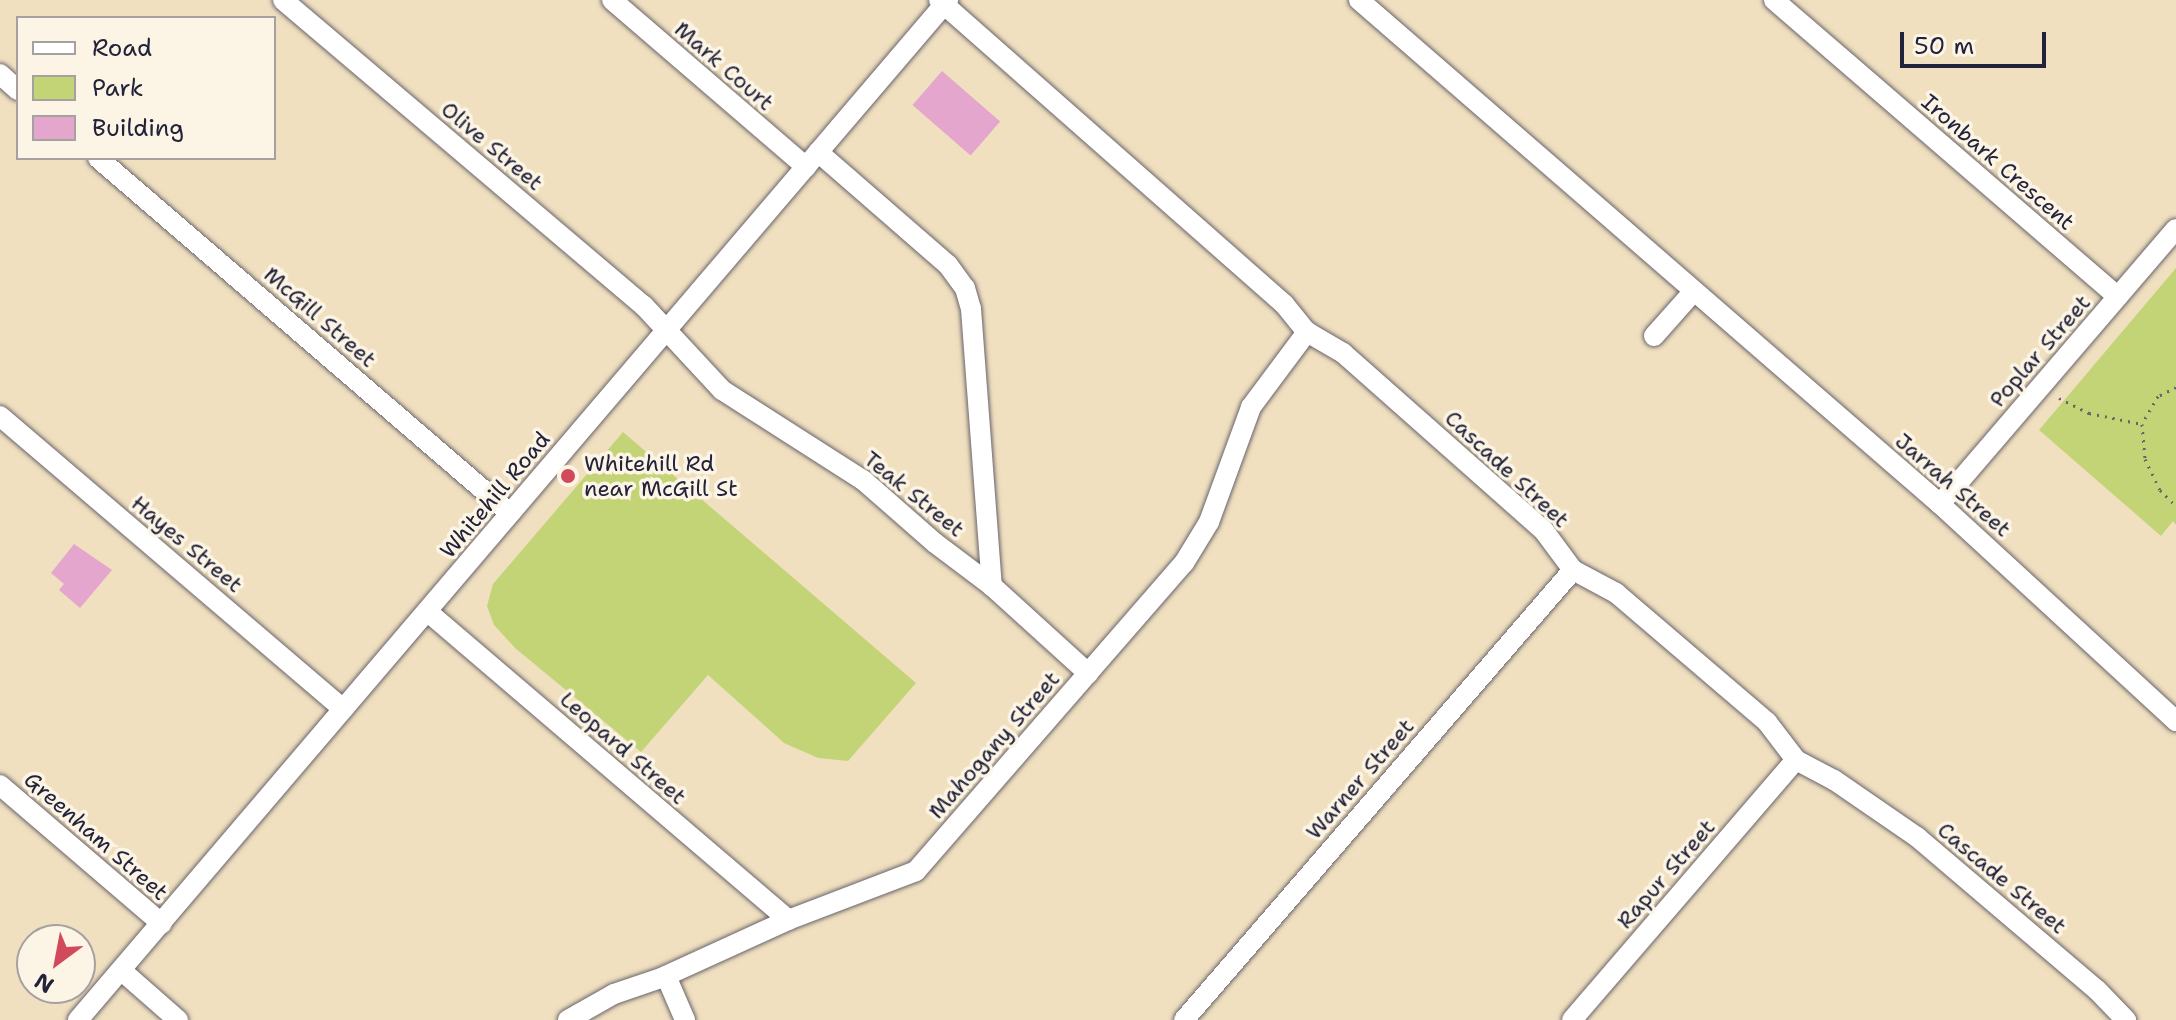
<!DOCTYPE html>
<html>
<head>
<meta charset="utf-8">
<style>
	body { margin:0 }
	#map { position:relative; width:2176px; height:1020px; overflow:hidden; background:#f0e0c0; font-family:"Shantell Sans",sans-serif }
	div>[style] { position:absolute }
	.green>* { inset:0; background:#c3d477 }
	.building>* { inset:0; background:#e4a6cd; transform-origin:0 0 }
	.path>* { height:3px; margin-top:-1.5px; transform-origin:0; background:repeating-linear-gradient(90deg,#6a646a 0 2px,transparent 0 8px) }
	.roads { filter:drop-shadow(0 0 2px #6a646a) drop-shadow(0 0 2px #6a646a) }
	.minor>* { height:20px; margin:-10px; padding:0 10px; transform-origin:10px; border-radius:10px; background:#fff }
	.dots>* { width:22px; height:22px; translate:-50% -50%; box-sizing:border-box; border:4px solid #fcf5e5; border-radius:50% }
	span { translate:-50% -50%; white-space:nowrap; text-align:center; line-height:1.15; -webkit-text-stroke:7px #fcf5e5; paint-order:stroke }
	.street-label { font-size:22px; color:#22223b }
	.poi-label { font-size:22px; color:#22223b }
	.left { translate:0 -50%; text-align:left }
	.legend { position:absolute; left:16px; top:16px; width:260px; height:144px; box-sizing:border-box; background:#fcf5e5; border:2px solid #a5a1a1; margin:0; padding:10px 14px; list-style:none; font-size:24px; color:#22223b }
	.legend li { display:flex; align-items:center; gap:16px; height:40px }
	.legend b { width:40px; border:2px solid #a5a1a1 }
	.north { position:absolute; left:16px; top:924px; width:80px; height:80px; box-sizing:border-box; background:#fcf5e5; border:2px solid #a5a1a1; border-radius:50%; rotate:212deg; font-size:22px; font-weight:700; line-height:32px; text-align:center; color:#22223b }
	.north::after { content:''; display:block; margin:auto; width:28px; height:36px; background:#d1495b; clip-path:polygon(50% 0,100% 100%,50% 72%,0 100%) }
	.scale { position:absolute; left:1900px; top:32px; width:146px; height:36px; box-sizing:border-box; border:4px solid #22223b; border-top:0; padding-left:10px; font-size:24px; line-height:28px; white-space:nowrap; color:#22223b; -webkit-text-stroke:6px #fcf5e5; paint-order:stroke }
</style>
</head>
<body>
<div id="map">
	<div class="green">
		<i style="clip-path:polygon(2176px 268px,2176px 525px,2173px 521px,2161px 536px,2039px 430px)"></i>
		<i style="clip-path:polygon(623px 432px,916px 683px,848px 761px,818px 758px,784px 743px,708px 675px,641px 752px,515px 648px,494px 625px,487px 606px,493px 584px)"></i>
	</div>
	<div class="building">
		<i style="left:942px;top:71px;width:77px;height:45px;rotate:41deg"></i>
		<i style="clip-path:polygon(74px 544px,112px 570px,80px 608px,59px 590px,64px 584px,51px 573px)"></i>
	</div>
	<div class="path">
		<i style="left:2176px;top:387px;width:20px;rotate:153deg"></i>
		<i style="left:2158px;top:396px;width:32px;rotate:120deg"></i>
		<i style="left:2142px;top:424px;width:35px;rotate:85deg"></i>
		<i style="left:2145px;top:459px;width:34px;rotate:64deg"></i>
		<i style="left:2160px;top:490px;width:23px;rotate:45deg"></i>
		<i style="left:2059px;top:398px;width:34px;rotate:27deg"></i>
		<i style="left:2089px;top:413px;width:54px;rotate:11.7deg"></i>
	</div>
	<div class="roads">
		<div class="minor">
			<i style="left:283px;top:0;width:473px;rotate:40.3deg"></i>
			<i style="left:644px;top:306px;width:115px;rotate:47.1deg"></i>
			<i style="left:722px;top:390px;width:167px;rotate:32.6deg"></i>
			<i style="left:863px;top:480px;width:96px;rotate:41.2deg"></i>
			<i style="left:935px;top:543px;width:71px;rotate:37deg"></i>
			<i style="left:992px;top:586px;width:130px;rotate:42.2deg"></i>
			<i style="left:612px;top:0;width:256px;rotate:40.7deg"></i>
			<i style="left:939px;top:0;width:460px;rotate:41.4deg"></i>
			<i style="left:1284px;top:304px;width:36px;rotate:51deg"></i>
			<i style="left:1307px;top:332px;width:42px;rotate:30.3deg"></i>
			<i style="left:1343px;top:353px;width:268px;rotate:41.5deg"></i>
			<i style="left:1544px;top:531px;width:49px;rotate:53.4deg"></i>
			<i style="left:1573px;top:570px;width:49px;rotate:28.1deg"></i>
			<i style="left:1616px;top:593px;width:199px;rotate:40.5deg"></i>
			<i style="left:1767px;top:722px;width:48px;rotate:52.7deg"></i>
			<i style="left:1796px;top:760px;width:43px;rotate:27.8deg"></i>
			<i style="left:1834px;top:780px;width:101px;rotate:34.5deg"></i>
			<i style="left:1917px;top:837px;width:236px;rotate:40.4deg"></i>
			<i style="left:2097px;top:990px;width:42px;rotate:46deg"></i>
			<i style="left:1359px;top:0;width:769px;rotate:40.94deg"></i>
			<i style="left:1940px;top:504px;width:321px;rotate:42.6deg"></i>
			<i style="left:1774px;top:0;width:454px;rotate:40.8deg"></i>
			<i style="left:0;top:74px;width:24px;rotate:42deg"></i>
			<i style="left:818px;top:152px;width:172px;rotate:41deg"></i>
			<i style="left:948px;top:265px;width:29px;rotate:54deg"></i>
			<i style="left:965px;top:288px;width:22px;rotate:74deg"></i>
			<i style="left:971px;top:309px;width:278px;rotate:85.7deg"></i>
			<i style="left:98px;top:158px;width:544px;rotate:40.75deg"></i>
			<i style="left:1654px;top:336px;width:59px;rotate:-48.4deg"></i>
			<i style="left:0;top:416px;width:451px;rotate:40.5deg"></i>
			<i style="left:1940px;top:504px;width:362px;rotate:-49.4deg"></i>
			<i style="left:428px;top:612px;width:474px;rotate:40.5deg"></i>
			<i style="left:0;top:785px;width:213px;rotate:40.6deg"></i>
			<i style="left:121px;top:970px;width:76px;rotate:41.3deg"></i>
			<i style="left:666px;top:976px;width:48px;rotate:66.6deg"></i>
			<i style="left:78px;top:1020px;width:1341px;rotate:-49.54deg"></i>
			<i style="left:568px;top:1020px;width:53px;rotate:-29.5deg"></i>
			<i style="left:614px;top:994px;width:50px;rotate:-18.8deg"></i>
			<i style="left:661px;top:978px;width:140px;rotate:-24.5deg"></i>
			<i style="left:788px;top:920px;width:137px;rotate:-20.9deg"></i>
			<i style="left:916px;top:871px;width:408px;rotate:-49deg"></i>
			<i style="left:1184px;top:563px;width:48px;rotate:-58.6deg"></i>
			<i style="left:1209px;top:522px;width:122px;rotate:-69.9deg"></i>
			<i style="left:1251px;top:407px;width:94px;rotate:-53.3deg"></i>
			<i style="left:1184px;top:1020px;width:595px;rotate:-49.16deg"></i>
			<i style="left:1572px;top:1020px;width:343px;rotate:-49.3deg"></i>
		</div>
	</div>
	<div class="dots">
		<i style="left:568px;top:476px;background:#d1495b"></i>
	</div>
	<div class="street-label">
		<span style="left:724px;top:66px;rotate:41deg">Mark Court</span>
		<span style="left:492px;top:146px;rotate:40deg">Olive Street</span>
		<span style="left:1998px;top:162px;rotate:41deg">Ironbark Crescent</span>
		<span style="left:320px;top:317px;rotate:41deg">McGill Street</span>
		<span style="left:2040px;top:351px;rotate:-49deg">Poplar Street</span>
		<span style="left:1507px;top:469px;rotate:43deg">Cascade Street</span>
		<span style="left:1953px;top:485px;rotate:41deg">Jarrah Street</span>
		<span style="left:914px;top:494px;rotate:39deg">Teak Street</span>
		<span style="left:495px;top:495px;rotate:-50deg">Whitehill Road</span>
		<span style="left:187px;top:544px;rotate:40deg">Hayes Street</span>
		<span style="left:994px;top:745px;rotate:-49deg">Mahogany Street</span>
		<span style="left:623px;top:748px;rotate:41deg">Leopard Street</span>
		<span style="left:1360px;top:779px;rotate:-49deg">Warner Street</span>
		<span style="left:96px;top:836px;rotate:41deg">Greenham Street</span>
		<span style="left:1666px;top:874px;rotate:-49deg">Rapur Street</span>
		<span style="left:2002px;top:878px;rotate:40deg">Cascade Street</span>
	</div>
	<div class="poi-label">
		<span class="left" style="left:584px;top:476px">Whitehill Rd<br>near McGill St</span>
	</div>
	<ul class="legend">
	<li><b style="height:10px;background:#fff"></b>Road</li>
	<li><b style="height:22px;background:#c3d477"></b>Park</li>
	<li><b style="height:22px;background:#e4a6cd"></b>Building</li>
	</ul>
	<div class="north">N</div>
	<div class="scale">50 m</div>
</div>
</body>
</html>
